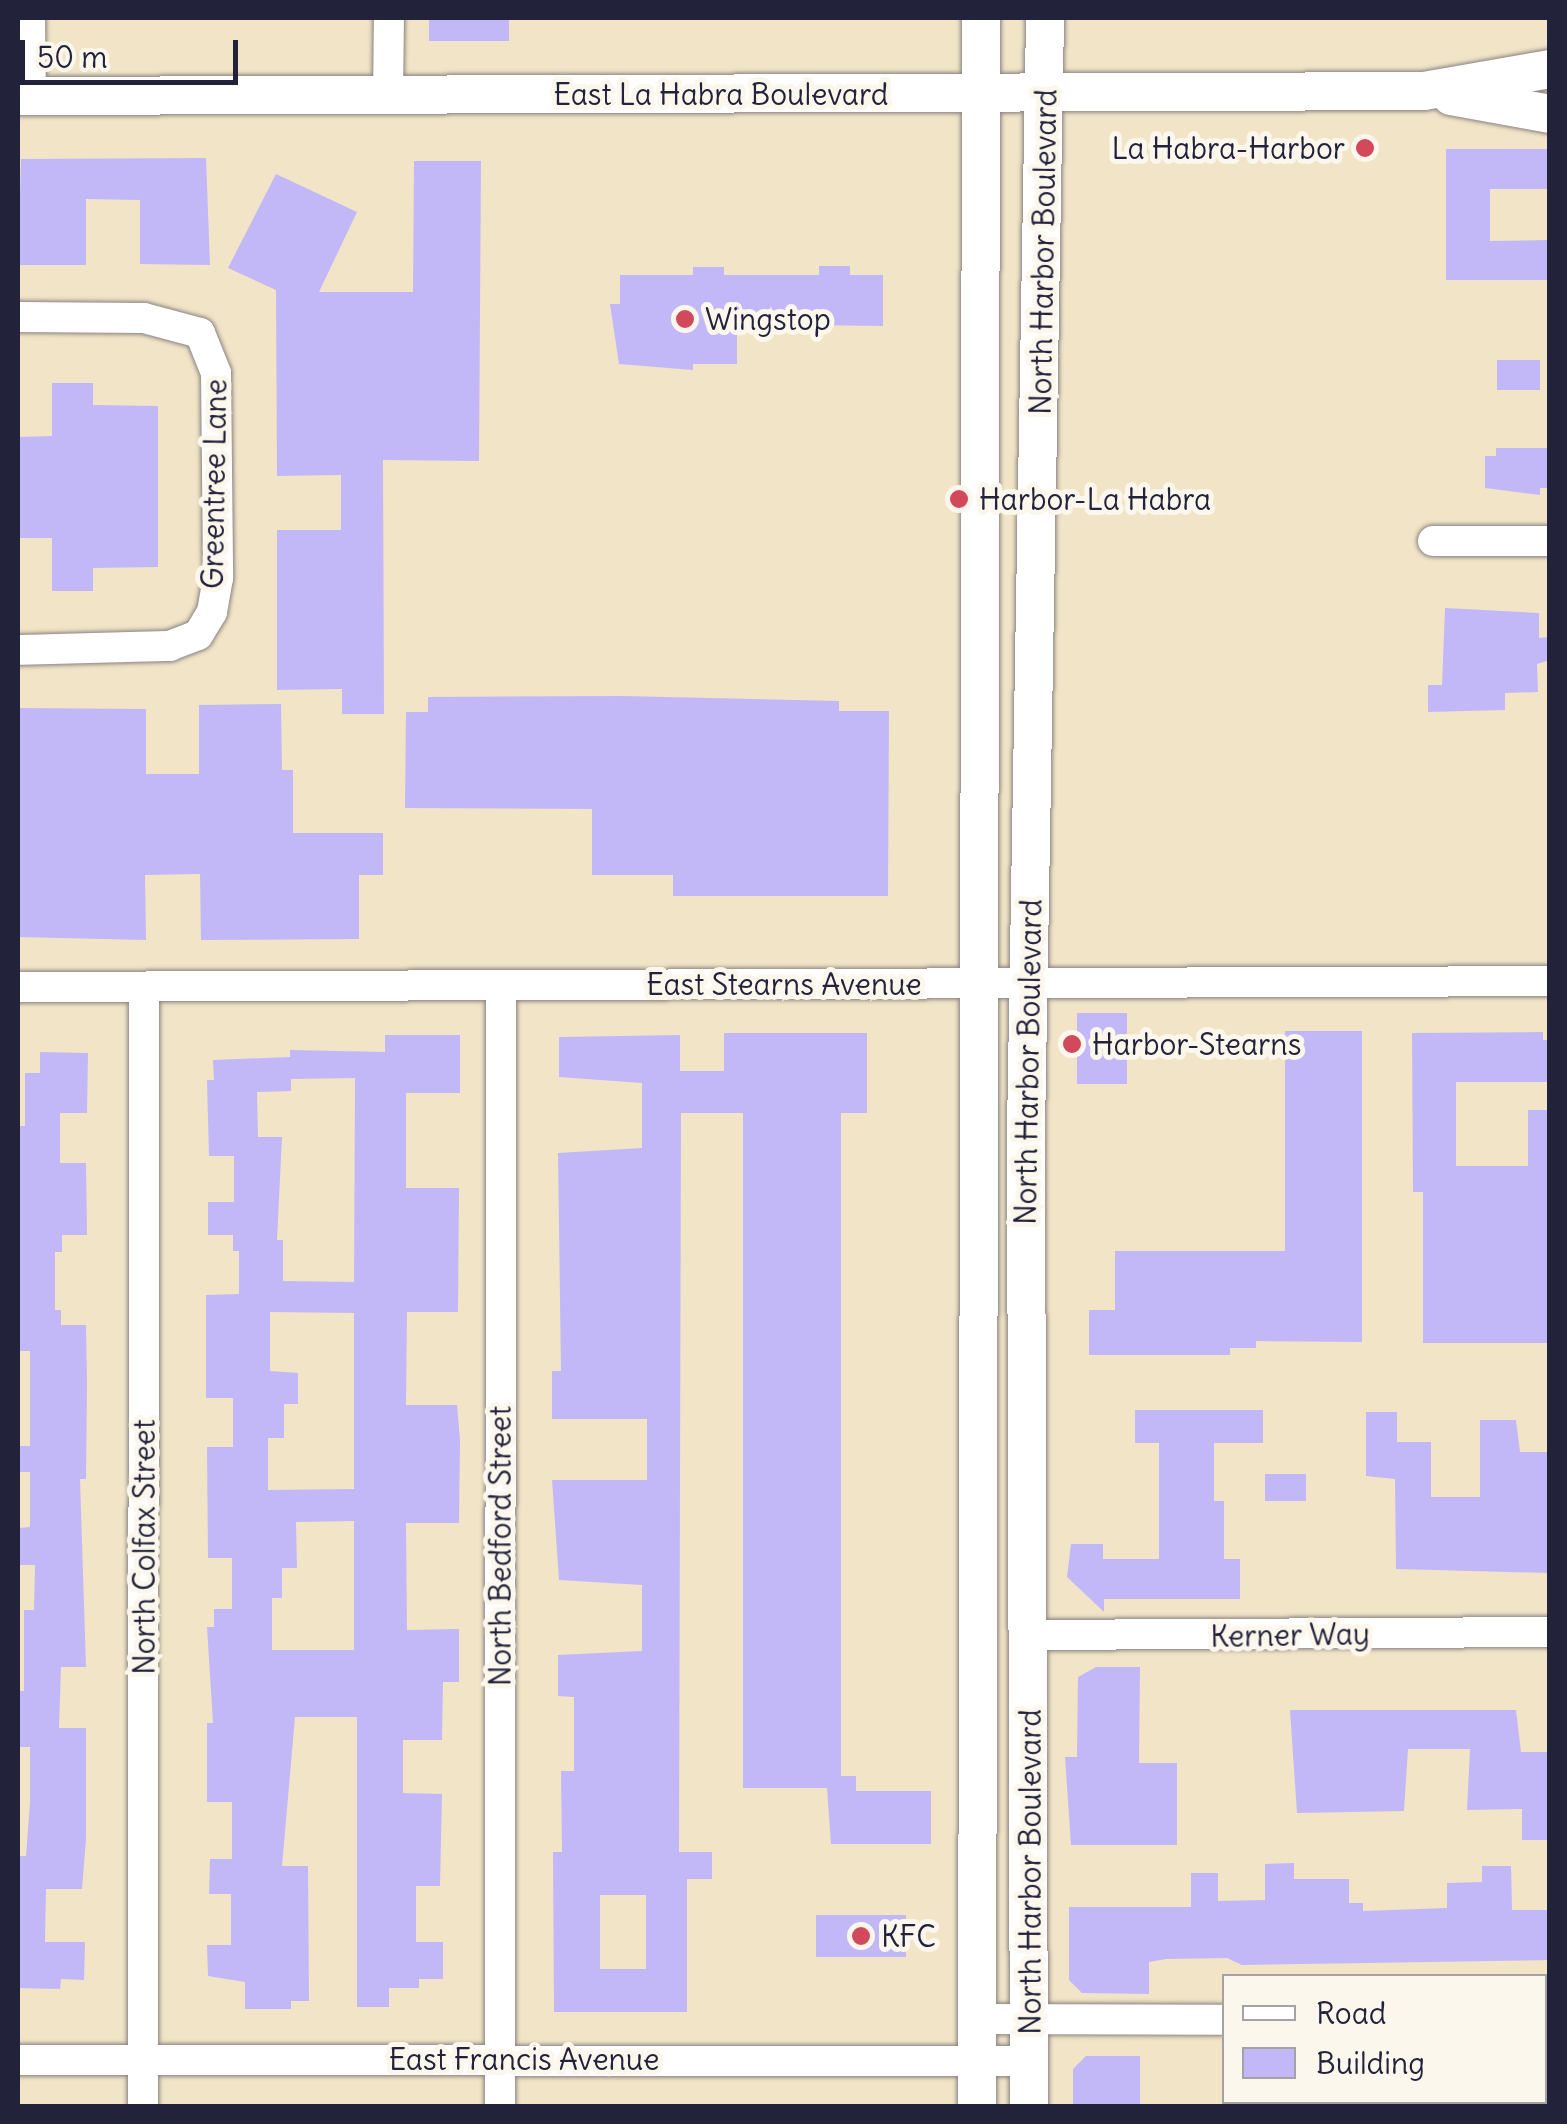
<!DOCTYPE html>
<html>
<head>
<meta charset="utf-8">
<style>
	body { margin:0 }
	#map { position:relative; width:1567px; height:2124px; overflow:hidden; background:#f1e4c7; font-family:Delius,sans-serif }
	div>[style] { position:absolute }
	.building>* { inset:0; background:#c2b8f8; transform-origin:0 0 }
	.roads { filter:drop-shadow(0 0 2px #8a8381) drop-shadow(0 0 2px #8a8381) }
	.minor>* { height:30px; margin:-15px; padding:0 15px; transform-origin:15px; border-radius:15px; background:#fff }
	.major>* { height:38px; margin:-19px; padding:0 19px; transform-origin:19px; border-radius:19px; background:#fff }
	.dots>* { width:28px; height:28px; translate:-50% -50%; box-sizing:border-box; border:5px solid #fbf7ec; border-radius:50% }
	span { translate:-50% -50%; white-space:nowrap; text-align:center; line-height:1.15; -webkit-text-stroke:10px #fbf7ec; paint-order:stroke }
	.street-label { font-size:30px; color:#22223b }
	.poi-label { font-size:30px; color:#22223b }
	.right { translate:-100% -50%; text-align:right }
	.left { translate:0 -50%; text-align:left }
	.frame { position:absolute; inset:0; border:20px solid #22223b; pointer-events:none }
	.legend { position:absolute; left:1222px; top:1974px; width:325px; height:130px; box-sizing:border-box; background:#fbf7ec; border:2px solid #a4a2a5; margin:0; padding:12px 18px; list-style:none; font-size:30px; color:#22223b }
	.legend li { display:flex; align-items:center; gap:20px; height:50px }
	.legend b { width:50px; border:2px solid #a4a2a5 }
	.scale { position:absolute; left:20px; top:40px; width:218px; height:45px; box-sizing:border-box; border:5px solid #22223b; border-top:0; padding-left:12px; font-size:30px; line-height:35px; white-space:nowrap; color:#22223b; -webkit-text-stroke:8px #fbf7ec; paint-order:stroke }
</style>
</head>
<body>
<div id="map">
	<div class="building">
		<i style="left:429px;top:18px;width:80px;height:23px"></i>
		<i style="clip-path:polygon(1446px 149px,1550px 149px,1550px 189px,1490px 189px,1490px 241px,1550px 240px,1550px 280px,1446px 280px)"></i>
		<i style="clip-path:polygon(206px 158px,210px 265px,140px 264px,140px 200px,86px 199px,86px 265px,18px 265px,21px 159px)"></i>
		<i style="clip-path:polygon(414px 161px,481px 161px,479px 461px,383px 460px,384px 714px,342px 714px,342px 689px,277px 690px,277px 530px,341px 530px,341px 475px,277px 476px,276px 290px,228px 268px,276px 174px,357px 212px,319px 292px,413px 292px)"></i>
		<i style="clip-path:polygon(819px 266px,850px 266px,850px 275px,883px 275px,883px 326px,737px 324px,737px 364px,693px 364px,693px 370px,619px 364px,610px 304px,620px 304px,620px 275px,693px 275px,693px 267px,724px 267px,724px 275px,819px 275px)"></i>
		<i style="left:1497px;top:360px;width:43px;height:30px"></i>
		<i style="clip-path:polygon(52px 383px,93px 383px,93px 405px,158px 406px,158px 567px,93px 568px,93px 591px,52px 591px,52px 538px,18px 538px,18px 437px,52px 436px)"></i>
		<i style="clip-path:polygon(1496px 448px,1550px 448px,1550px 488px,1540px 488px,1540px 495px,1485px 488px,1485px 456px,1496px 456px)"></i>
		<i style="clip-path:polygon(1445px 608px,1539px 613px,1539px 638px,1550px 637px,1550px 660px,1537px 664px,1538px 692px,1505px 693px,1505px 710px,1428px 712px,1428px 685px,1442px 685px)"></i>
		<i style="clip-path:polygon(622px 696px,839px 701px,839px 711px,889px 711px,888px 896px,673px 896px,673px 875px,592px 875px,592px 809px,405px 808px,406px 712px,428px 712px,428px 697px)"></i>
		<i style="clip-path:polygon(281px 704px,282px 770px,293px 770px,293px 833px,383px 833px,383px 875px,359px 875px,359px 939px,201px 940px,200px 874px,145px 875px,146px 940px,18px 937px,18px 708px,146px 709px,146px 774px,199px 774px,199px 705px)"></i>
		<i style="left:1077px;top:1013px;width:50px;height:71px"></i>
		<i style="clip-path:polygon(1285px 1031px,1362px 1031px,1362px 1342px,1256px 1341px,1256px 1348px,1230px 1348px,1230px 1355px,1089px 1355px,1089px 1310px,1115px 1310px,1115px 1251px,1285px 1251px)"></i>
		<i style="clip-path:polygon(1543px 1032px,1543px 1040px,1550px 1040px,1550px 1082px,1456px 1082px,1456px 1166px,1528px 1166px,1528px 1110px,1550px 1110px,1550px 1343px,1423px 1343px,1423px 1192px,1413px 1192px,1412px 1033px)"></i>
		<i style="clip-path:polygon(evenodd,724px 1033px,867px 1033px,867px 1113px,841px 1113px,841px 1776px,856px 1776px,856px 1791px,931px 1791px,931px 1844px,831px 1844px,827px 1788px,743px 1788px,743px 1113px,681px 1113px,679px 1852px,712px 1852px,712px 1879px,687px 1879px,687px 2012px,554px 2012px,553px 1852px,562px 1852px,561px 1771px,574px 1771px,574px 1697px,558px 1696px,558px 1655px,642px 1651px,642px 1585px,559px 1580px,552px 1480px,647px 1480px,647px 1419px,552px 1419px,552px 1371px,561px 1371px,558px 1153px,642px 1148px,642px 1083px,559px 1077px,559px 1037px,680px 1035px,680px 1071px,724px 1071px,724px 1033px,600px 1895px,646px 1895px,646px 1969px,600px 1969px,600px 1895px)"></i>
		<i style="clip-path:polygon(evenodd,385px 1035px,460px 1035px,460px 1093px,406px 1093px,406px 1188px,459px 1188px,458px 1312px,407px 1312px,406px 1405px,457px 1405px,460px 1440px,459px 1523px,406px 1523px,407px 1630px,459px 1629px,459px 1682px,443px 1682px,442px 1740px,403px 1740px,403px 1793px,442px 1794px,440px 1886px,416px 1886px,416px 1942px,443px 1942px,443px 1979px,419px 1979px,419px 1988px,389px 1988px,389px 2007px,357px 2007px,357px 1717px,295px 1717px,282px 1866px,308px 1866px,309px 2001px,291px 2001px,291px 2009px,245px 2009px,245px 1982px,208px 1976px,207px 1945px,231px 1945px,231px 1894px,209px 1894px,210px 1859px,232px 1859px,232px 1802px,207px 1802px,207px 1723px,213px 1723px,207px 1627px,214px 1627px,214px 1609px,232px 1609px,232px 1558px,208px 1558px,207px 1447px,233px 1447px,233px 1398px,206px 1398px,206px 1295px,239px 1294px,239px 1251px,233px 1251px,233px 1235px,208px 1235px,208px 1202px,234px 1202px,234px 1156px,209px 1156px,207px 1080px,214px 1080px,213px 1060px,290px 1057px,290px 1050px,385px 1052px,385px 1035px,355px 1078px,354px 1282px,283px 1281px,283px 1240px,277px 1240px,282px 1137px,258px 1137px,257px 1092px,291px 1091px,291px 1079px,355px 1078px,385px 1035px,270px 1312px,354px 1313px,354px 1489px,268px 1490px,268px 1438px,284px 1438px,284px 1404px,298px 1404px,298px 1373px,270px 1371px,270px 1312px,385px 1035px,354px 1521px,354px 1650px,272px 1650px,272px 1598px,282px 1598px,282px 1568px,297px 1568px,296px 1522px,354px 1521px)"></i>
		<i style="clip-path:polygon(40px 1052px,88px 1053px,87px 1113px,60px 1113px,60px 1163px,86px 1163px,87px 1235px,62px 1235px,62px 1252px,55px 1252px,55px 1310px,61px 1310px,61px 1325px,86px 1325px,87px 1384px,86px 1479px,80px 1479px,86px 1667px,61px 1667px,59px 1728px,86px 1728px,86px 1839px,82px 1889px,46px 1889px,45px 1942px,85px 1942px,84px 1980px,61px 1979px,60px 1989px,18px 1988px,18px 1856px,26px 1856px,30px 1803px,30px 1747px,18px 1747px,18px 1691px,24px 1691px,24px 1610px,34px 1610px,35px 1565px,18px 1565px,18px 1528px,30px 1527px,30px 1472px,18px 1472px,18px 1446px,30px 1446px,30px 1351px,18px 1351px,18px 1126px,25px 1126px,25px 1073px,40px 1073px)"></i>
		<i style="clip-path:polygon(1135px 1410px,1263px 1410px,1263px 1443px,1214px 1443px,1214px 1501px,1224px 1501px,1224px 1559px,1240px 1559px,1240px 1599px,1104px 1599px,1104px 1612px,1067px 1577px,1071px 1544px,1103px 1544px,1103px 1559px,1159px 1559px,1159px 1443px,1135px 1443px)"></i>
		<i style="clip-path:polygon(1366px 1412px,1397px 1412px,1397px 1442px,1431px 1442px,1431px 1497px,1480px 1497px,1480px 1420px,1516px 1420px,1520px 1452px,1550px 1452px,1550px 1573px,1396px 1569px,1395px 1479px,1366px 1476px)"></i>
		<i style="left:1265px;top:1474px;width:41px;height:27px"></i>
		<i style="clip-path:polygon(1096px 1667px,1140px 1667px,1139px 1763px,1177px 1763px,1177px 1845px,1071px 1845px,1065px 1757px,1077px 1757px,1078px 1677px)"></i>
		<i style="clip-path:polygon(1290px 1710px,1516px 1710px,1521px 1752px,1550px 1752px,1550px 1840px,1522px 1840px,1522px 1809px,1467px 1810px,1470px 1749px,1408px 1749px,1404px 1811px,1297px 1813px)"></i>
		<i style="clip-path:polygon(1294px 1863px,1294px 1879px,1349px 1879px,1349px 1903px,1363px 1903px,1363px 1911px,1447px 1908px,1447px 1883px,1482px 1882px,1482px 1866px,1511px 1866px,1512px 1910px,1550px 1910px,1550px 1960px,1242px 1965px,1227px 1958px,1166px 1959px,1149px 1962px,1149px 1994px,1082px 1993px,1069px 1980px,1069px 1907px,1191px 1907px,1191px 1873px,1218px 1873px,1218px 1901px,1265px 1900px,1265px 1864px)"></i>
		<i style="left:816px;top:1915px;width:90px;height:42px"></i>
		<i style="clip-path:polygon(1086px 2056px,1140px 2056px,1140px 2106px,1073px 2106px,1073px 2069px)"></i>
	</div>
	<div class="roads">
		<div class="minor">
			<i style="left:30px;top:18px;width:78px;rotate:89.3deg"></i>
			<i style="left:388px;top:96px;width:78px;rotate:-89.3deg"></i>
			<i style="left:18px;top:317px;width:126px;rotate:0.5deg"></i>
			<i style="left:144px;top:318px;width:58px;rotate:15deg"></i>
			<i style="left:200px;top:333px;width:43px;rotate:68.2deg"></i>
			<i style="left:216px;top:373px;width:205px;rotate:89.4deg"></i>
			<i style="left:218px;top:578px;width:35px;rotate:100deg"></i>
			<i style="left:212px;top:612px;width:27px;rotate:121deg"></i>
			<i style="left:198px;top:635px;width:30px;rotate:159deg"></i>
			<i style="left:170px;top:646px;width:152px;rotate:178.5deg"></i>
			<i style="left:1433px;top:541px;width:117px"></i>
			<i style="left:18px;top:987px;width:1532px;rotate:-0.22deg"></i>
			<i style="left:1030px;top:1635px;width:520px;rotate:-0.33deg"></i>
			<i style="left:978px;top:2019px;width:246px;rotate:0.2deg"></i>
			<i style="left:1544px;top:2021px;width:6px"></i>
			<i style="left:18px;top:2060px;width:1012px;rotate:0.06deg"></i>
			<i style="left:143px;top:2106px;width:1119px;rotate:-89.95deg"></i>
			<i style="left:500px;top:2106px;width:1121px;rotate:-89.95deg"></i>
			<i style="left:1401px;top:2106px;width:4px;rotate:-90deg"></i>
		</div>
		<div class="major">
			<i style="left:18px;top:96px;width:1406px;rotate:-0.2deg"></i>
			<i style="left:1424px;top:91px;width:128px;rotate:-9.9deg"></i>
			<i style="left:1451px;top:96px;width:101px;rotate:10.3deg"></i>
			<i style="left:977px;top:2106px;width:2088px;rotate:-89.89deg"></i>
			<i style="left:1029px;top:2106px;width:976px;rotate:-90.18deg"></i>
			<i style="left:1026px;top:1130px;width:1112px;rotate:-89.02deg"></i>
		</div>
	</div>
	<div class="dots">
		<i style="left:1365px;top:148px;background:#d1495b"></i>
		<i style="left:685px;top:319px;background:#d1495b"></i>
		<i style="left:959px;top:499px;background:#d1495b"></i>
		<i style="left:1072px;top:1044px;background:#d1495b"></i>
		<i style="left:861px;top:1936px;background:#d1495b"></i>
	</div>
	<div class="street-label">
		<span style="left:721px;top:94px">East La Habra Boulevard</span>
		<span style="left:1043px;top:252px;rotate:-89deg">North Harbor Boulevard</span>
		<span style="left:214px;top:484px;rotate:-89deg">Greentree Lane</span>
		<span style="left:784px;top:984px">East Stearns Avenue</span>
		<span style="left:1028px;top:1062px;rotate:-89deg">North Harbor Boulevard</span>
		<span style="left:500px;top:1546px;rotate:-90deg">North Bedford Street</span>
		<span style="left:144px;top:1547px;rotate:-90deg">North Colfax Street</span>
		<span style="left:1290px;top:1635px;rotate:-1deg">Kerner Way</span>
		<span style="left:1030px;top:1872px;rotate:-90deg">North Harbor Boulevard</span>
		<span style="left:524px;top:2059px">East Francis Avenue</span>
	</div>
	<div class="poi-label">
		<span class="right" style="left:1345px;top:148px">La Habra-Harbor</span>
		<span class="left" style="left:705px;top:319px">Wingstop</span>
		<span class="left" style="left:979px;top:499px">Harbor-La Habra</span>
		<span class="left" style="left:1092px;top:1044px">Harbor-Stearns</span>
		<span class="left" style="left:881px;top:1936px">KFC</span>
	</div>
	<div class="frame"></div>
	<ul class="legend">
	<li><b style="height:12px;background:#fff"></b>Road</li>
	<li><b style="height:28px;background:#c2b8f8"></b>Building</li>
	</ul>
	<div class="scale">50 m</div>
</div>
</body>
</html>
